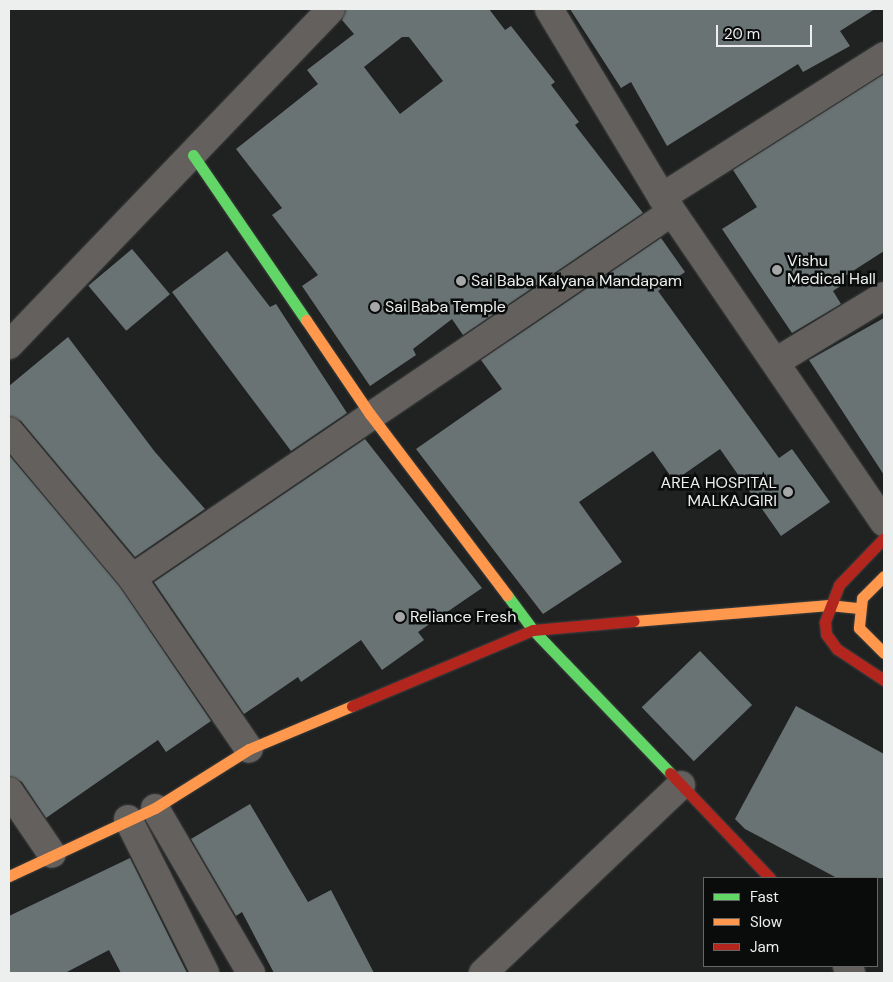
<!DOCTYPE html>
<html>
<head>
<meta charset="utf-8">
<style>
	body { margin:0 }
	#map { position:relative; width:893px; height:982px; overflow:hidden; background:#202222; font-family:"DM Sans",sans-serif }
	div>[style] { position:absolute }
	.building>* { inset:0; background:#6a7374; transform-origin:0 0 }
	.roads { filter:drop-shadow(0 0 1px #3d3f3f) drop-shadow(0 0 1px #3d3f3f) }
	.street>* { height:28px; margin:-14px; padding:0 14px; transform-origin:14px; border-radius:14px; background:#63605d }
	.fast>* { height:11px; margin:-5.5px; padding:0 5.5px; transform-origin:5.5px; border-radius:5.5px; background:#63d668 }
	.slow>* { height:11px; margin:-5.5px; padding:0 5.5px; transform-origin:5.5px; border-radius:5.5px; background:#ff974d }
	.jam>* { height:11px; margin:-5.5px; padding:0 5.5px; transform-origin:5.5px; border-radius:5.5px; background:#b3261e }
	.dots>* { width:14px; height:14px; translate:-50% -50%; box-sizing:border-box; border:2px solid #0a0c0c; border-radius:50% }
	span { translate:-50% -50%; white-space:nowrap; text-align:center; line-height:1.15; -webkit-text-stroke:5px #0a0c0c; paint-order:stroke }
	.poi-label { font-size:16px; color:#edefef }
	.left { translate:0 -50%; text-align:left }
	.right { translate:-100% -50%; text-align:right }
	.frame { position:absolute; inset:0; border:10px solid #edefef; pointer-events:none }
	.legend { position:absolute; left:703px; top:877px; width:175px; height:90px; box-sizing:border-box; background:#0a0c0c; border:1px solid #656767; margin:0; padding:6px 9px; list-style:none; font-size:15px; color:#edefef }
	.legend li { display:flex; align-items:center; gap:10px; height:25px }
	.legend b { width:25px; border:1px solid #656767 }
	.scale { position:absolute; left:716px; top:25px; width:96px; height:22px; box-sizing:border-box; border:2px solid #edefef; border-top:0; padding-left:6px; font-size:15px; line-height:18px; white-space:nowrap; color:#edefef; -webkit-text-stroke:4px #0a0c0c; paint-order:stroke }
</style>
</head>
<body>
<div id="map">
	<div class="building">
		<i style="clip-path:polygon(evenodd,346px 9px,489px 9px,505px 30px,511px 26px,555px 82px,551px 85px,579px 122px,575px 125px,643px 213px,463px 335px,452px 319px,413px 349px,416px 355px,370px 386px,302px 286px,318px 275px,272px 215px,282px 208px,236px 149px,318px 84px,307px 70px,354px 34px,342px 20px,346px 9px,402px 37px,409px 37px,443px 81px,400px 114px,364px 67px,402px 37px)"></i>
		<i style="clip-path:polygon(570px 9px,875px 9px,840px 31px,850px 46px,803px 72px,798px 64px,667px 146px,631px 82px,621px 88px)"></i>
		<i style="clip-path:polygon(884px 74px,884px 251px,842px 278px,845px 283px,833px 291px,841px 304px,792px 333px,722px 229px,757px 207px,733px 170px)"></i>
		<i style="clip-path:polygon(661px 238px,685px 272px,658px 291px,779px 458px,792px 449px,830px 502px,781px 536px,720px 449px,674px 481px,653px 451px,579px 502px,622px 562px,543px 614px,416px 449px,502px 389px,481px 360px)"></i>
		<i style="left:132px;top:249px;width:59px;height:57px;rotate:50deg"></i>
		<i style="clip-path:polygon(227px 251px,270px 307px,276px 304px,347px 413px,291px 451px,172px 292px)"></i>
		<i style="clip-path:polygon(884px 318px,884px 475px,809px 360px)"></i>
		<i style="clip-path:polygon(68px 337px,155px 452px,205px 509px,135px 557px,21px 421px,9px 416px,9px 386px)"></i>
		<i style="clip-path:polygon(365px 439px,482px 588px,418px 632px,424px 640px,382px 670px,361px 640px,301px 682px,298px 677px,244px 714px,154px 582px)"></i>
		<i style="clip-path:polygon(9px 455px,120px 587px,211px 721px,166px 752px,158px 740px,46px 818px,22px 782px,9px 776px)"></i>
		<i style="left:700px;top:651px;width:75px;height:81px;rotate:46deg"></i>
		<i style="clip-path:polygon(796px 706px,884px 754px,884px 878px,837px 878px,745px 829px,735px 819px)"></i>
		<i style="clip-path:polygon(250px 804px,308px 902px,331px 890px,374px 973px,274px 973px,242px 912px,236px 916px,191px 839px)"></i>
		<i style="clip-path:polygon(130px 858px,187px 973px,121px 973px,109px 950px,65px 973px,9px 973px,9px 916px)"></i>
	</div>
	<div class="roads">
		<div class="street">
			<i style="left:549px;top:9px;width:219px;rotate:59deg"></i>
			<i style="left:662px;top:197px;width:394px;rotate:55.7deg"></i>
			<i style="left:662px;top:197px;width:263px;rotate:-32.4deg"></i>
			<i style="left:9px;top:345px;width:465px;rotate:-46.2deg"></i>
			<i style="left:777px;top:361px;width:125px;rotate:-31.3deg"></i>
			<i style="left:9px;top:431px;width:192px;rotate:50.1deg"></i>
			<i style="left:132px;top:578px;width:207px;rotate:55.6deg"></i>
			<i style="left:132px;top:578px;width:652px;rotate:-34.13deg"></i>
			<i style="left:9px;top:791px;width:76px;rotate:55.7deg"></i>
			<i style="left:155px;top:808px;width:191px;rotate:59.8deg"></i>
			<i style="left:128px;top:819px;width:172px;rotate:63.4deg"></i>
			<i style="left:847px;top:966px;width:8px;rotate:60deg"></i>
			<i style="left:483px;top:973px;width:273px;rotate:-43.5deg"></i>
		</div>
		<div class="fast">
			<i style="left:193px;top:155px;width:200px;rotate:55.6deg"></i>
			<i style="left:507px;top:595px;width:44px;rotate:53.4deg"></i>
			<i style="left:533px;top:630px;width:198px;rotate:46.2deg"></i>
		</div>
		<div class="slow">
			<i style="left:306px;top:320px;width:114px;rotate:55.8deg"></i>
			<i style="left:370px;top:414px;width:227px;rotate:52.9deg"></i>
			<i style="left:884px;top:576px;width:31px;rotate:135deg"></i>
			<i style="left:862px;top:598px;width:30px;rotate:96deg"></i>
			<i style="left:859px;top:628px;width:35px;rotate:45deg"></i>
			<i style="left:634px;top:621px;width:196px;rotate:-4.7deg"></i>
			<i style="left:829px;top:605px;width:30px;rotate:6deg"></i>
			<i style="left:9px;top:876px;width:161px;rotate:-25deg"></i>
			<i style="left:155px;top:808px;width:111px;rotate:-32.1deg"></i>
			<i style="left:249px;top:749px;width:112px;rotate:-22.7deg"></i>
		</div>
		<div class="jam">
			<i style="left:884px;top:538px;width:65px;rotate:133.8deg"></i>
			<i style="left:839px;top:585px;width:40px;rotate:111deg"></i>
			<i style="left:825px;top:622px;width:12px;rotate:85deg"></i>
			<i style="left:826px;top:634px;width:19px;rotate:54deg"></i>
			<i style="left:837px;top:649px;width:56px;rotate:33.4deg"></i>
			<i style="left:352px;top:706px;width:196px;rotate:-22.8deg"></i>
			<i style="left:533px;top:630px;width:101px;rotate:-5.1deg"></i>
			<i style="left:670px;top:773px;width:145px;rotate:46.4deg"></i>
		</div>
	</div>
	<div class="dots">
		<i style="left:777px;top:270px;background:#a5a7a7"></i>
		<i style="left:461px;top:281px;background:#a5a7a7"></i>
		<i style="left:375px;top:307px;background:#a5a7a7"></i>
		<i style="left:788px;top:492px;background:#a5a7a7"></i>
		<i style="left:400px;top:617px;background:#a5a7a7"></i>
	</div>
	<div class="poi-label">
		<span class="left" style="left:787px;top:270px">Vishu<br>Medical Hall</span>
		<span class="left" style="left:471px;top:281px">Sai Baba Kalyana Mandapam</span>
		<span class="left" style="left:385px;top:307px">Sai Baba Temple</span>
		<span class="right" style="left:777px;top:492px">AREA HOSPITAL<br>MALKAJGIRI</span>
		<span class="left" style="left:410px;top:617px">Reliance Fresh</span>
	</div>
	<div class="frame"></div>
	<ul class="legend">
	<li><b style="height:6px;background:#63d668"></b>Fast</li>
	<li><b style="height:6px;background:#ff974d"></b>Slow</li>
	<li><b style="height:6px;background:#b3261e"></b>Jam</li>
	</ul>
	<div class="scale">20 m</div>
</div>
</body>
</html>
